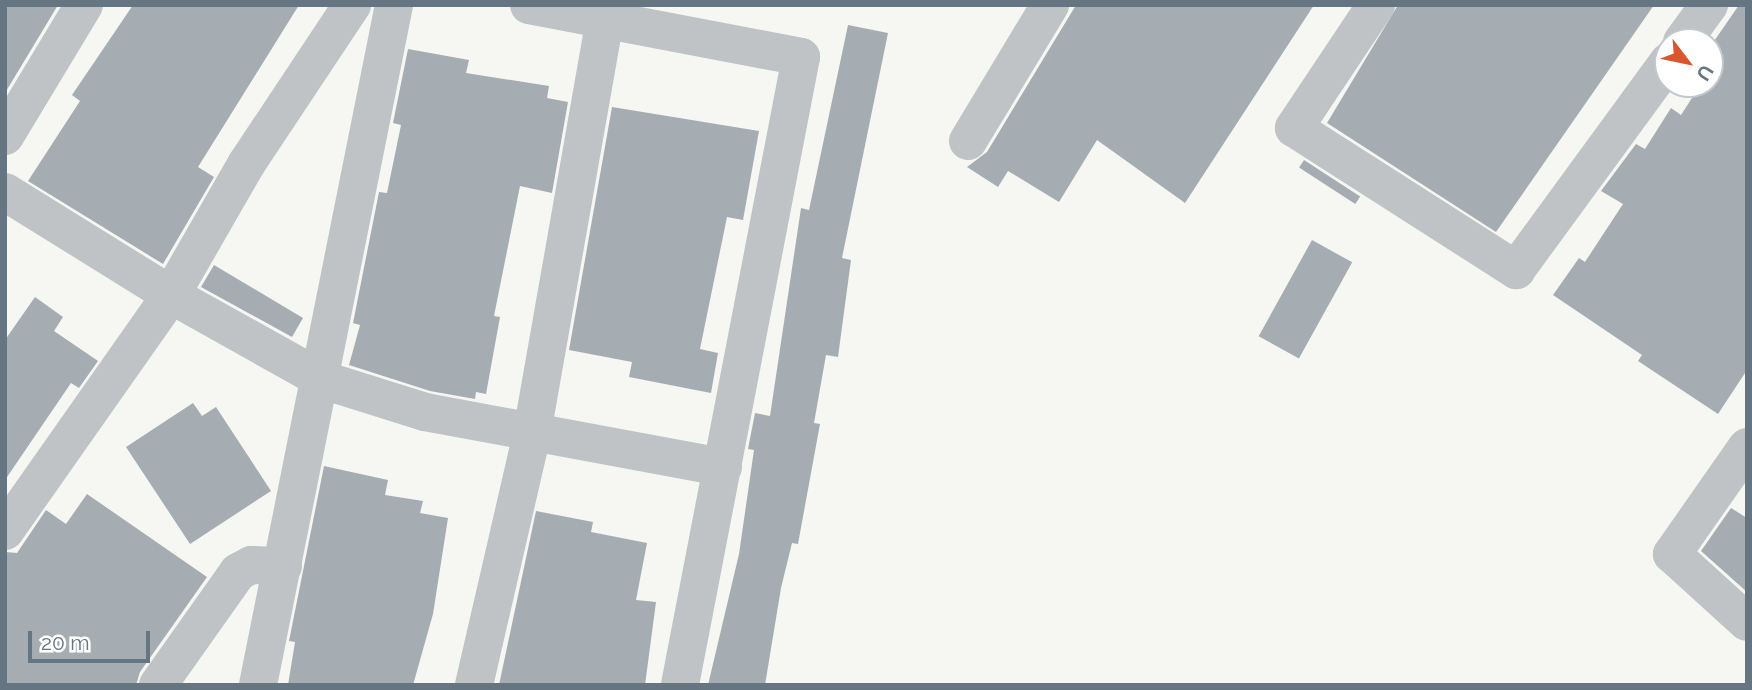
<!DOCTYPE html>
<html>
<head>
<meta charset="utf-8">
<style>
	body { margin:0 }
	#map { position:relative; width:1752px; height:690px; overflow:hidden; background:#f6f6f2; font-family:Raleway,sans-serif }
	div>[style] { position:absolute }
	.building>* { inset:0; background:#a5adb3; transform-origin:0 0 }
	.minor>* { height:38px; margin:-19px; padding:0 19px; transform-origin:19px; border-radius:19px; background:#bfc3c6 }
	span { translate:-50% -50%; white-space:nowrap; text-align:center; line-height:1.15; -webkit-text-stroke:7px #fff; paint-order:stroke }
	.frame { position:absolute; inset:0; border:7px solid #667582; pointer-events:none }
	.north { position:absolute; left:1654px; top:28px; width:70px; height:70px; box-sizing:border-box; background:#fff; border:2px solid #c2c8cd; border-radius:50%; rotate:122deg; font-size:19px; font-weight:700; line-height:28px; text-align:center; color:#667582 }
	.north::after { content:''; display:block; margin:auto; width:24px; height:32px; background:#da562e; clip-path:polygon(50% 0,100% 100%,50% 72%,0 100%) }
	.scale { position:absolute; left:28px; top:631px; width:122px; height:32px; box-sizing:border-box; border:4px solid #667582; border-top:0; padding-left:9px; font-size:21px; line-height:24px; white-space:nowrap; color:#667582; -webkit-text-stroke:5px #fff; paint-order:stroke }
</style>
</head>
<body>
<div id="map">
	<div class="building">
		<i style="clip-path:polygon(5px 5px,58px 5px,5px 93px)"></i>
		<i style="clip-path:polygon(133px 5px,299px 5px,198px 167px,214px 177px,163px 264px,28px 181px,80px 101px,72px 95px)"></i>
		<i style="clip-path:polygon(1076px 5px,1314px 5px,1185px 203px,1097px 140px,1059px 202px,1008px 171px,998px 187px,967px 167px,987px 152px)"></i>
		<i style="clip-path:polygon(1398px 5px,1654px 5px,1496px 232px,1327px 123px)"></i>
		<i style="clip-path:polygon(1739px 5px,1747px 5px,1747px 370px,1718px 414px,1638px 361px,1642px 355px,1553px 295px,1579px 258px,1585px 262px,1623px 204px,1601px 191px,1636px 144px,1645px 149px,1671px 108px,1681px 115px,1701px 84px,1710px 84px,1710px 47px)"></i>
		<i style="clip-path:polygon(848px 25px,888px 33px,842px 258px,851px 260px,838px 357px,826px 355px,814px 423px,820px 424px,798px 544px,792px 543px,781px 588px,765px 685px,708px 685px,739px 554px,754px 450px,748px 449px,755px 413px,770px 416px,801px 208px,809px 210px)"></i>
		<i style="clip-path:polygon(408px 49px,469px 60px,466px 73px,549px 86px,547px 98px,568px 102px,552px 193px,520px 186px,494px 316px,500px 317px,486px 394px,476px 392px,475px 399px,430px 391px,349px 365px,360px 325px,353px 323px,379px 192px,387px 193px,401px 125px,393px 123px)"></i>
		<i style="clip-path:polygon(612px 107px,759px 131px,743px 220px,727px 217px,700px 349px,718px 353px,711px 393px,629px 377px,632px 362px,569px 350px)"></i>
		<i style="left:1304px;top:160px;width:67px;height:9px;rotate:33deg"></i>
		<i style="left:1312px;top:240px;width:46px;height:110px;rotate:29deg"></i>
		<i style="clip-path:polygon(214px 265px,303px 318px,292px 337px,201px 287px)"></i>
		<i style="clip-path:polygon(35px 297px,63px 317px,54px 331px,98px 361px,79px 388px,71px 383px,5px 480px,5px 340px)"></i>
		<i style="clip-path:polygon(193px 403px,202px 416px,216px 407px,271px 491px,190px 544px,126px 447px)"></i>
		<i style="clip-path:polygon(324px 466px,388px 480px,385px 495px,423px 501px,420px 513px,448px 518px,433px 614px,413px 685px,288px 685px,295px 642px,289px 641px)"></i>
		<i style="clip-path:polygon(87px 494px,207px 577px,140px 672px,136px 685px,5px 685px,5px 552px,17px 553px,46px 510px,66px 524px)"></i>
		<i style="clip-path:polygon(1731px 508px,1747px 518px,1747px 592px,1701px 551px)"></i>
		<i style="clip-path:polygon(536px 511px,593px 522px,591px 532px,647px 543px,636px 600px,656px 602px,645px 685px,499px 685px)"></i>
	</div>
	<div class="minor">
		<i style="left:529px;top:5px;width:277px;rotate:10.8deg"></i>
		<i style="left:801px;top:57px;width:640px;rotate:100.91deg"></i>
		<i style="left:1376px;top:5px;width:148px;rotate:123.7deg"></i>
		<i style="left:1294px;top:128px;width:264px;rotate:32.6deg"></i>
		<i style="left:1516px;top:270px;width:258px;rotate:-53.8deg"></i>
		<i style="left:1682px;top:42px;width:46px;rotate:-53.9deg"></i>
		<i style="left:5px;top:136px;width:153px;rotate:-58.9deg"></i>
		<i style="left:968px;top:141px;width:159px;rotate:-58.9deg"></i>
		<i style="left:5px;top:192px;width:195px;rotate:31.8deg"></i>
		<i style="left:171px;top:295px;width:174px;rotate:29.2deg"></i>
		<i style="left:323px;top:380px;width:107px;rotate:17.4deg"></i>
		<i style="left:425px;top:412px;width:303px;rotate:10.5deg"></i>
		<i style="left:1747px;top:447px;width:131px;rotate:125deg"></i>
		<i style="left:1672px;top:554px;width:101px;rotate:42.2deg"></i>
		<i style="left:5px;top:531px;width:289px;rotate:-54.9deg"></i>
		<i style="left:171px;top:295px;width:152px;rotate:-60.1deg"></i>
		<i style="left:247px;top:163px;width:190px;rotate:-56.4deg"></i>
		<i style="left:158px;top:685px;width:138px;rotate:-54.7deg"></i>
		<i style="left:238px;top:572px;width:15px;rotate:-28deg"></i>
		<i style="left:251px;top:565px;width:32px;rotate:2deg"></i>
		<i style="left:258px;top:685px;width:693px;rotate:-78.69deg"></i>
		<i style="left:474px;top:685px;width:259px;rotate:-77deg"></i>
		<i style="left:532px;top:433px;width:422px;rotate:-80deg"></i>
	</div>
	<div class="frame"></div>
	<div class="north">U</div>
	<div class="scale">20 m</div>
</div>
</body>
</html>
